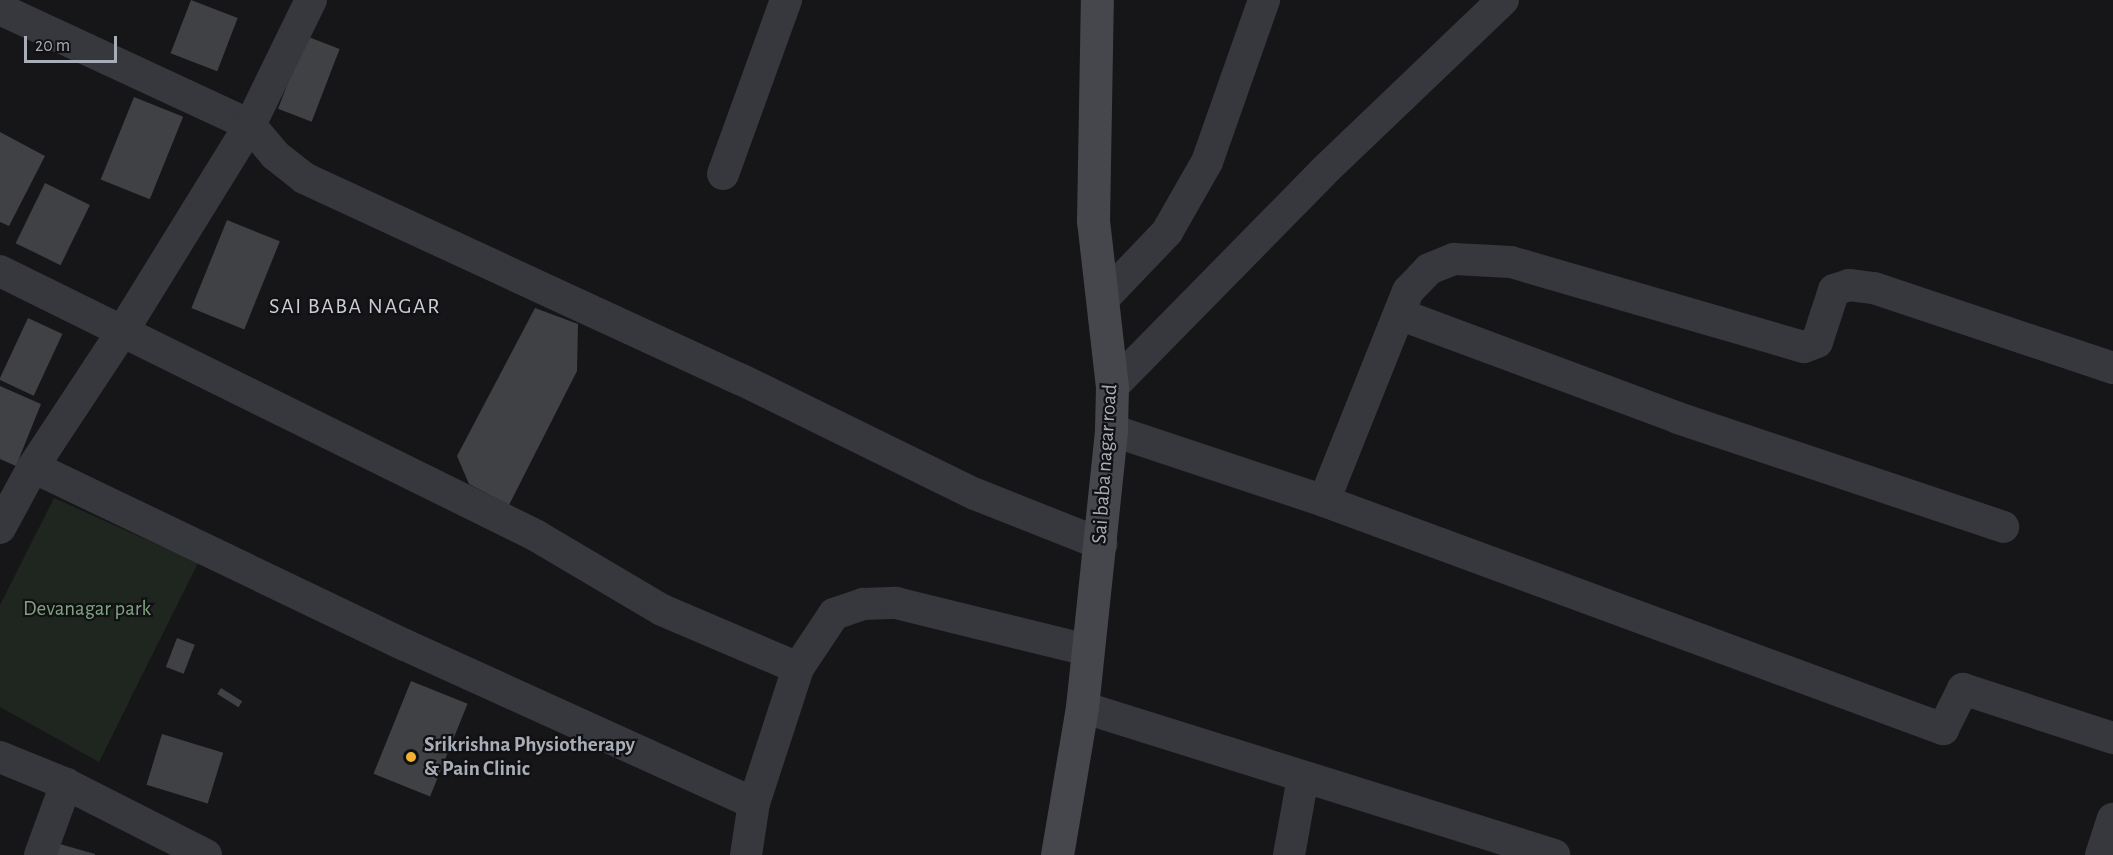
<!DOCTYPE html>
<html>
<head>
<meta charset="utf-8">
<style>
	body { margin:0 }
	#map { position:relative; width:2113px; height:855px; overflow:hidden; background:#161618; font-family:"Alegreya Sans",sans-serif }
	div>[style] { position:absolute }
	.green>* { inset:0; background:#1e261f }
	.building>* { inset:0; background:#404145; transform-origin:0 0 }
	.minor>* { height:32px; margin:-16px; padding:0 16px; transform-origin:16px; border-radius:16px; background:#37383d }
	.secondary>* { height:33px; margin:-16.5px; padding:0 16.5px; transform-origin:16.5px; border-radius:16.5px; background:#45474d }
	.dots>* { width:16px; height:16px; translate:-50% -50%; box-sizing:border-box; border:3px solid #111113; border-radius:50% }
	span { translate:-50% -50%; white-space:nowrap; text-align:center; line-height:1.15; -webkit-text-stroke:4.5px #111113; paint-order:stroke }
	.street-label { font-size:21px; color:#a8adb8 }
	.park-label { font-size:21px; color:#7fa381 }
	.poi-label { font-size:21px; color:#a8adb8; font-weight:700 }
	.left { translate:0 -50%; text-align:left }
	.neighbourhood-label { font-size:22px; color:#c9ccd4; letter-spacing:1.5px }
	.scale { position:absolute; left:24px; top:36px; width:93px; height:27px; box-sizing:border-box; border:3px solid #a8adb8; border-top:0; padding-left:8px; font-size:18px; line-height:21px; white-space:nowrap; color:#a8adb8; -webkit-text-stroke:4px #111113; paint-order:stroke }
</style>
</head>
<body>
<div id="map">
	<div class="green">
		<i style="clip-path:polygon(54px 498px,198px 563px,99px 762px,0 707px,0 605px)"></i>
	</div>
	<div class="building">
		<i style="left:191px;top:0;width:50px;height:57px;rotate:21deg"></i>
		<i style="left:306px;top:36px;width:36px;height:78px;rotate:21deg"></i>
		<i style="left:134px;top:97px;width:53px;height:89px;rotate:22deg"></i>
		<i style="clip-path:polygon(0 132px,45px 156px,9px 226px,0 222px)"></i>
		<i style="left:45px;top:183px;width:50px;height:67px;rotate:26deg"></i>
		<i style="left:227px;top:220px;width:57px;height:95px;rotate:22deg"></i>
		<i style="clip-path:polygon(535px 308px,578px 324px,577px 371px,509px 505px,469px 484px,457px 456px)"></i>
		<i style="left:28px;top:318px;width:38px;height:68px;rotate:25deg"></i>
		<i style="clip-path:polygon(0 386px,41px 404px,16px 466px,0 459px)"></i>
		<i style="left:177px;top:638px;width:19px;height:31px;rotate:21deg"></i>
		<i style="left:411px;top:681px;width:61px;height:100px;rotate:22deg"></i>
		<i style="left:221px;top:688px;width:25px;height:7px;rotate:32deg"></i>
		<i style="left:162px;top:734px;width:64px;height:53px;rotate:17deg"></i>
		<i style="clip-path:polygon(49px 841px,95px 854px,95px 855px,45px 855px)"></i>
	</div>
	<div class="minor">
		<i style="left:0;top:9px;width:276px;rotate:24.9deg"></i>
		<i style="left:250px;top:125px;width:39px;rotate:50deg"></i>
		<i style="left:275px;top:155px;width:37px;rotate:38deg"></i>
		<i style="left:304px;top:178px;width:480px;rotate:24.8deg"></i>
		<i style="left:740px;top:379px;width:262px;rotate:26.1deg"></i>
		<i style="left:975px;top:494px;width:136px;rotate:21.6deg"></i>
		<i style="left:723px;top:174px;width:185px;rotate:-70.1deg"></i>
		<i style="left:0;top:271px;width:597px;rotate:26.26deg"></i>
		<i style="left:535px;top:535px;width:147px;rotate:30.6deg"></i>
		<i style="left:662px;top:610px;width:148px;rotate:23.1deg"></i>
		<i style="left:1103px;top:299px;width:93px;rotate:-46.3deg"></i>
		<i style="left:1167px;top:232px;width:81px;rotate:-60.3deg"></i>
		<i style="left:1207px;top:162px;width:172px;rotate:-70.6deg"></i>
		<i style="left:1399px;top:314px;width:298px;rotate:20.4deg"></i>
		<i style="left:1678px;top:418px;width:343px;rotate:18.5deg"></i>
		<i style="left:1112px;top:387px;width:301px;rotate:-45.5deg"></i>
		<i style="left:1323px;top:172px;width:249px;rotate:-43.7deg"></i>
		<i style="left:1111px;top:430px;width:225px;rotate:18.4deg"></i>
		<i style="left:1324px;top:501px;width:660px;rotate:20.22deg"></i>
		<i style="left:1943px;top:729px;width:45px;rotate:-63.4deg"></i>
		<i style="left:1963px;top:689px;width:158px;rotate:18.1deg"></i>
		<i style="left:33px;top:467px;width:412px;rotate:25.6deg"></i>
		<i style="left:405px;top:645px;width:383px;rotate:24.4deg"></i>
		<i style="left:754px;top:803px;width:142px;rotate:-71.9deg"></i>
		<i style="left:798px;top:668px;width:65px;rotate:-56.3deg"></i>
		<i style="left:834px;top:614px;width:31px;rotate:-19deg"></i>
		<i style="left:863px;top:604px;width:33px;rotate:-2deg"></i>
		<i style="left:896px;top:603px;width:198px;rotate:13.8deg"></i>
		<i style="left:1324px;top:501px;width:226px;rotate:-68.2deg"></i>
		<i style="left:1408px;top:291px;width:30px;rotate:-46deg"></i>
		<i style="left:1429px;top:269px;width:27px;rotate:-22deg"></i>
		<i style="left:1454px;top:259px;width:57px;rotate:3deg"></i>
		<i style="left:1511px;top:262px;width:305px;rotate:16.2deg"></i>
		<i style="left:1804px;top:347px;width:14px;rotate:-21deg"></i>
		<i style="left:1817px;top:342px;width:55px;rotate:-71.9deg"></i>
		<i style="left:1834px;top:290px;width:16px;rotate:-18deg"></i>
		<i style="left:1849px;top:285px;width:25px;rotate:7deg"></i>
		<i style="left:1874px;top:288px;width:252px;rotate:18.5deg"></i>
		<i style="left:0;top:528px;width:69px;rotate:-61.6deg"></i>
		<i style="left:33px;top:467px;width:162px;rotate:-56.6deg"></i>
		<i style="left:122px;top:332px;width:243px;rotate:-58.3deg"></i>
		<i style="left:250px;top:125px;width:139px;rotate:-64deg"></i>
		<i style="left:1082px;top:707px;width:495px;rotate:17.4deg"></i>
		<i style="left:0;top:757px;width:71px;rotate:22.2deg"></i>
		<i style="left:66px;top:784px;width:157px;rotate:26.9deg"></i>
		<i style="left:40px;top:855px;width:76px;rotate:-69.9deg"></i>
		<i style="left:746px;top:855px;width:53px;rotate:-81.3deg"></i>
		<i style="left:1289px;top:855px;width:79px;rotate:-79.8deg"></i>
		<i style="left:2101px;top:855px;width:38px;rotate:-72deg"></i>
	</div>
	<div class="secondary">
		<i style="left:1057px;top:855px;width:150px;rotate:-80.4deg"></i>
		<i style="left:1082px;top:707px;width:279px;rotate:-84deg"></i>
		<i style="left:1111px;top:430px;width:43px;rotate:-88.7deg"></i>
		<i style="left:1112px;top:387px;width:167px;rotate:-96.5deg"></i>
		<i style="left:1093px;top:221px;width:221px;rotate:-89deg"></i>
	</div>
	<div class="dots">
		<i style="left:411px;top:757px;background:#f2b134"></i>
	</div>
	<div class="street-label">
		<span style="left:1105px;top:464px;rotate:-86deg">Sai baba nagar road</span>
	</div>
	<div class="park-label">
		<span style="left:87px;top:609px">Devanagar park</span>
	</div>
	<div class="poi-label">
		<span class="left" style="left:424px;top:757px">Srikrishna Physiotherapy<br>&amp; Pain Clinic</span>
	</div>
	<div class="neighbourhood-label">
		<span style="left:355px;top:307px">SAI BABA NAGAR</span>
	</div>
	<div class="scale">20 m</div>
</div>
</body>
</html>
